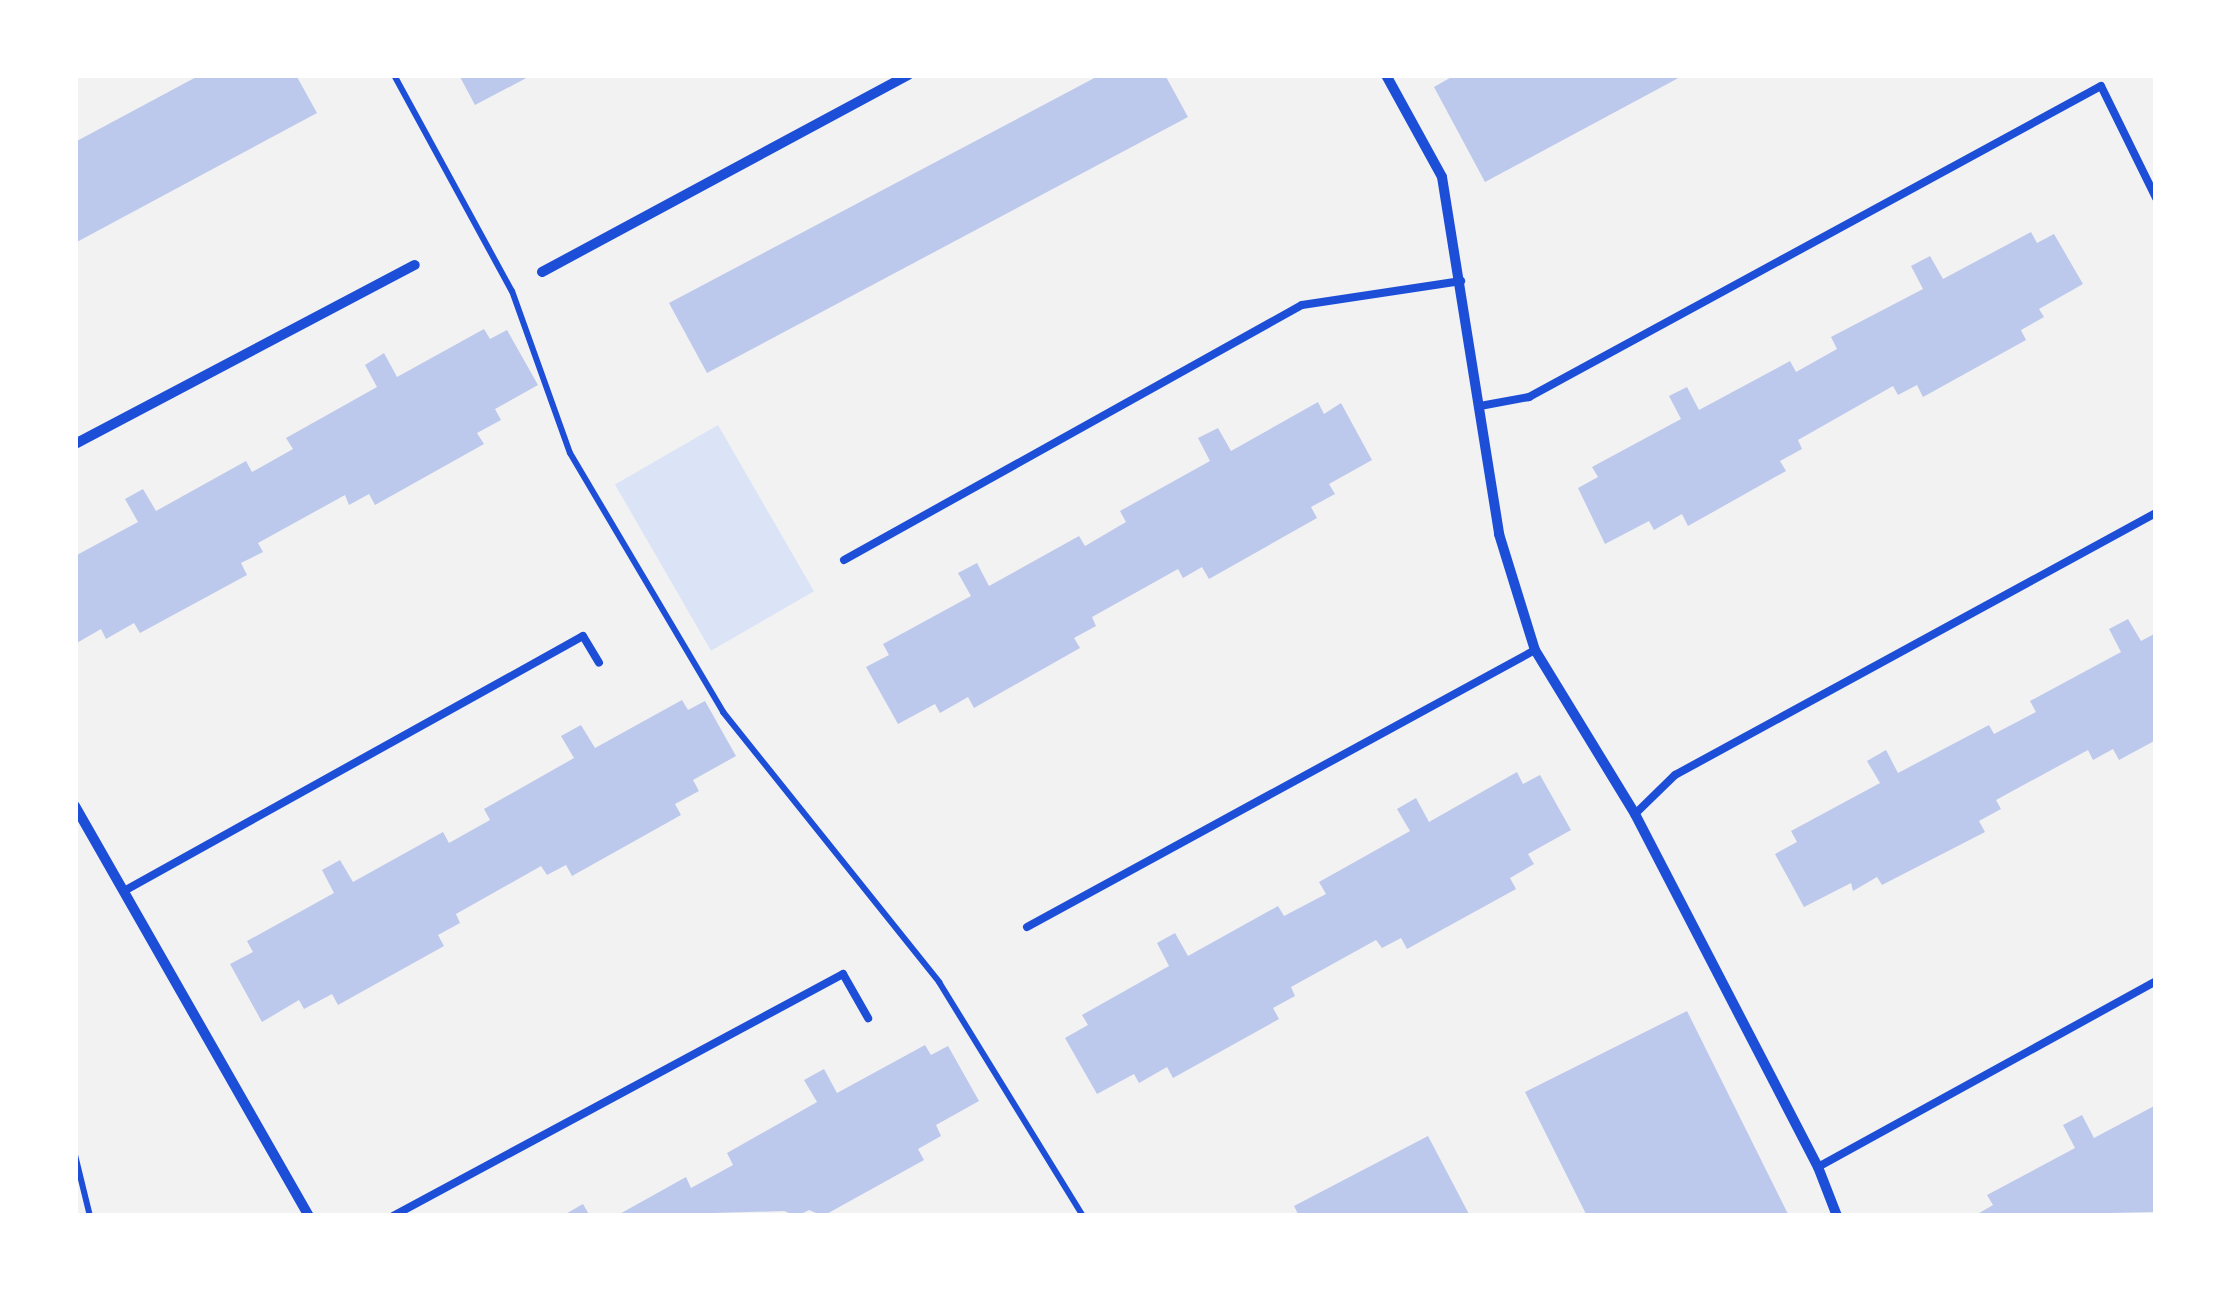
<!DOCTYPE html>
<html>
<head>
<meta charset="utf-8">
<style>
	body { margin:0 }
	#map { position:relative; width:2231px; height:1291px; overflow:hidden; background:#f2f2f2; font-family:"PT Sans",sans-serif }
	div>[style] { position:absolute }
	.green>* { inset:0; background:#dbe4f7; transform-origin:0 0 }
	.building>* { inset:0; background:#bdc9ec }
	.path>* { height:6px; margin:-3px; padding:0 3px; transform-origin:3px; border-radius:3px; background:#1d4ed8 }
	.service>* { height:8px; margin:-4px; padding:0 4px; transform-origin:4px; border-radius:4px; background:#1d4ed8 }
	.minor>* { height:10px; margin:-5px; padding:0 5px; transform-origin:5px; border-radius:5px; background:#1d4ed8 }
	span { translate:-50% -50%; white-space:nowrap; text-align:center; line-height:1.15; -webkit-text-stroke:8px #fff; paint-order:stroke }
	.frame { position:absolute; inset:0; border:78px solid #fff; pointer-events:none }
</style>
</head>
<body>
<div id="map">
	<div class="green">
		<i style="left:718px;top:425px;width:192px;height:119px;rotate:60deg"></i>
	</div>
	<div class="building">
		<i style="clip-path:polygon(200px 75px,296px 75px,317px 113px,75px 243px,75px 142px)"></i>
		<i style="clip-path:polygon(459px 75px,532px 75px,475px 105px)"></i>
		<i style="clip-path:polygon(1100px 75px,1165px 75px,1188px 117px,707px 373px,669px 303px)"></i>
		<i style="clip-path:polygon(1455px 75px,1684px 75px,1485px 182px,1434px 87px)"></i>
		<i style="clip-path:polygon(2031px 232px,2037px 243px,2054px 234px,2083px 284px,2039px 309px,2044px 317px,2021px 330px,2026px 340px,1923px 397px,1917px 385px,1898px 395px,1893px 386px,1798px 440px,1802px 449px,1780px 461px,1786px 471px,1688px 526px,1682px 514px,1654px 530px,1649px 521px,1605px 544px,1578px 488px,1598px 477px,1592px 467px,1681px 419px,1669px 396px,1687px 387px,1699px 410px,1790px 361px,1796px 372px,1837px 349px,1831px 337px,1923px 289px,1911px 266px,1930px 256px,1943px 279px)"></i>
		<i style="clip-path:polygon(484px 329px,490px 339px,507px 330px,538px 385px,495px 409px,501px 420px,477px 433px,484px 444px,375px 505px,369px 494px,349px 505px,345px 495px,258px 543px,263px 552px,241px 563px,247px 575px,140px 633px,134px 623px,106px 639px,101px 629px,75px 644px,75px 556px,138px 522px,125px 499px,143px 489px,156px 511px,246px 461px,252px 472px,293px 449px,286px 438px,377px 387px,365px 365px,384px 353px,397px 377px)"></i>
		<i style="clip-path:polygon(1318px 402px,1324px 414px,1341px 403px,1372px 460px,1329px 484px,1335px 494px,1311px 507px,1317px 518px,1209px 579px,1202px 567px,1183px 578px,1178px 569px,1092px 617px,1096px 626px,1074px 638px,1080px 648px,974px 708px,968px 697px,940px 713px,935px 704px,898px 724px,866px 667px,889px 655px,883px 644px,971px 596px,958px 573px,977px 563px,989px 586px,1079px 536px,1085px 546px,1126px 522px,1120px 511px,1210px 461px,1198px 438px,1218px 428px,1231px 451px)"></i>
		<i style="clip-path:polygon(2128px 619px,2141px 641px,2156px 633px,2156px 740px,2119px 760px,2113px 749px,2093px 760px,2088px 750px,1996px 800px,2001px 809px,1979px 821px,1985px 832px,1882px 885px,1877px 877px,1853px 891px,1851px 883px,1804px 907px,1775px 854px,1797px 842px,1791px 831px,1880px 783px,1867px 761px,1886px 750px,1898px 773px,1989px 725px,1994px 734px,2036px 712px,2030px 701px,2121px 652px,2109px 629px)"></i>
		<i style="clip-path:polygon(682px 700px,688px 710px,705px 701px,736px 756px,693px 780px,699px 791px,675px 804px,681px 815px,572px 876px,566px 865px,547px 875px,541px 866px,456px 914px,460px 923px,438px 935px,444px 946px,338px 1005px,332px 994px,304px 1009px,299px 1000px,262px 1022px,230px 964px,253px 952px,247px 941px,334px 893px,322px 870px,340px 860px,353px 882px,443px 832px,449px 843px,490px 820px,484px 809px,574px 758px,561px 736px,581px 725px,595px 748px)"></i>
		<i style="clip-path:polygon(1517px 772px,1523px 784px,1540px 775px,1571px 830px,1528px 854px,1534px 864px,1510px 878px,1516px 889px,1407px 949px,1401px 938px,1382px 948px,1376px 940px,1291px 987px,1295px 996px,1273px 1008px,1279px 1019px,1173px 1078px,1167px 1067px,1139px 1083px,1134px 1074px,1097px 1094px,1065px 1038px,1088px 1025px,1082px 1015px,1169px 966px,1157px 943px,1175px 933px,1188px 956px,1278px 906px,1284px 916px,1326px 894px,1319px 882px,1410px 831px,1397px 809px,1416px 798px,1429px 822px)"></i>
		<i style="clip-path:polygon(1687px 1011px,1789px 1216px,1587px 1216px,1525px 1092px)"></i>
		<i style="clip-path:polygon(925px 1045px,931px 1055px,948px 1046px,979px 1101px,936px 1125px,941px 1136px,918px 1149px,924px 1160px,823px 1216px,809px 1210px,797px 1216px,784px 1211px,616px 1216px,686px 1177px,691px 1188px,733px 1165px,727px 1153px,817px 1102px,804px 1080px,824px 1069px,837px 1093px)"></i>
		<i style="clip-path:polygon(2156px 1105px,2156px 1212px,1974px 1216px,1993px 1205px,1987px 1195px,2075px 1148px,2063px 1125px,2082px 1115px,2094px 1138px)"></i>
		<i style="clip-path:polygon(1428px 1136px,1470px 1216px,1299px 1216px,1294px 1206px)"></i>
		<i style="clip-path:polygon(583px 1204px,590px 1216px,562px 1216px)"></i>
	</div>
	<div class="path">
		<i style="left:394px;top:75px;width:246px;rotate:61.4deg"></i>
		<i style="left:512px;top:291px;width:172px;rotate:70.3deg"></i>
		<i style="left:570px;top:453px;width:301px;rotate:59.4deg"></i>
		<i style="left:723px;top:712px;width:346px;rotate:51.3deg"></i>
		<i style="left:939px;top:982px;width:275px;rotate:58.4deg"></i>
		<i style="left:75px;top:1155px;width:63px;rotate:76.2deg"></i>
	</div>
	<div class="service">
		<i style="left:1480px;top:406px;width:50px;rotate:-10.4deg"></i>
		<i style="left:1529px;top:397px;width:651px;rotate:-28.53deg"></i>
		<i style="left:2101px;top:86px;width:125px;rotate:63.8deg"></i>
		<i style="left:844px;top:560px;width:524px;rotate:-29.11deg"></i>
		<i style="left:1302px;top:305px;width:161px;rotate:-8.6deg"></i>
		<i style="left:1635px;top:814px;width:56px;rotate:-44.3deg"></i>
		<i style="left:1675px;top:775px;width:548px;rotate:-28.58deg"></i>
		<i style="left:124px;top:891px;width:525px;rotate:-29.05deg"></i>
		<i style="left:583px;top:636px;width:31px;rotate:59deg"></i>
		<i style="left:1027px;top:927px;width:579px;rotate:-28.6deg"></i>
		<i style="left:1818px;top:1167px;width:386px;rotate:-28.8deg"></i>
		<i style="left:393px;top:1216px;width:511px;rotate:-28.27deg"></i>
		<i style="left:843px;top:974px;width:51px;rotate:60.4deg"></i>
	</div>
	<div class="minor">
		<i style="left:1386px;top:75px;width:116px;rotate:61.2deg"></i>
		<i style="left:1442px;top:177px;width:362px;rotate:80.9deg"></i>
		<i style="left:1499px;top:534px;width:121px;rotate:72.8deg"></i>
		<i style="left:1535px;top:650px;width:192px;rotate:58.6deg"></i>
		<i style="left:1635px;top:814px;width:398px;rotate:62.6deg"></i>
		<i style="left:1818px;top:1167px;width:53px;rotate:68.8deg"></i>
		<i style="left:542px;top:272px;width:416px;rotate:-28.3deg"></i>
		<i style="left:75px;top:444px;width:384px;rotate:-27.8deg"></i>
		<i style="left:75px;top:806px;width:472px;rotate:60.3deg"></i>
	</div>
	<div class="frame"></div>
</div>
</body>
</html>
